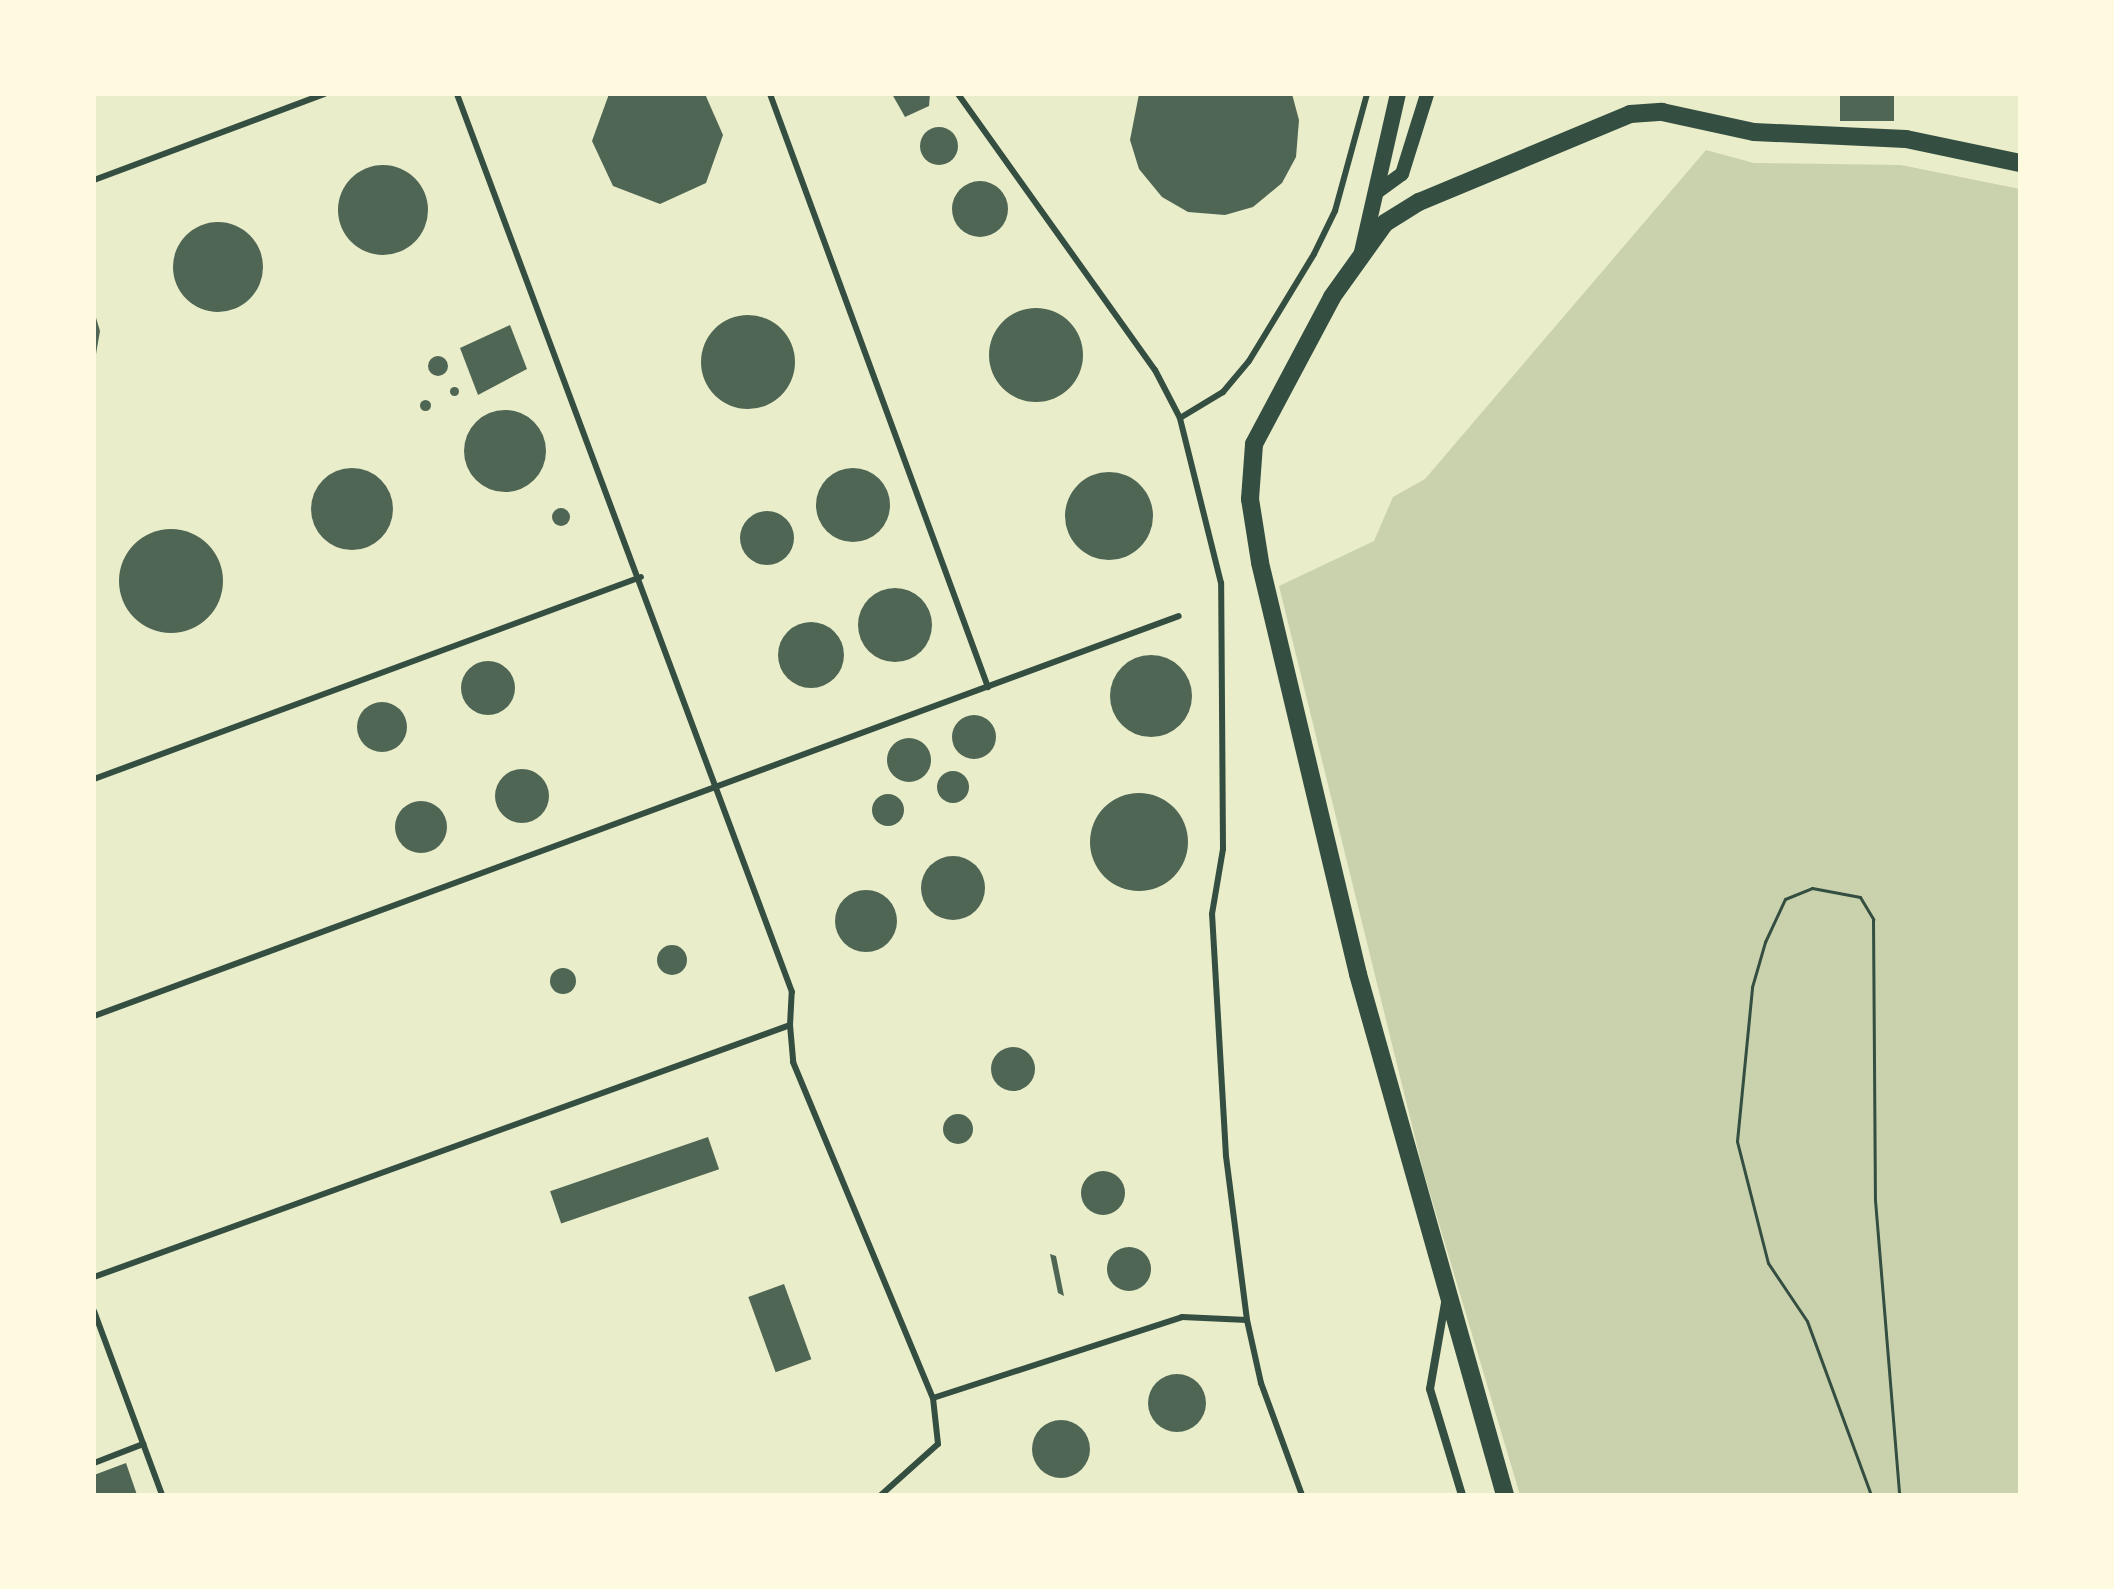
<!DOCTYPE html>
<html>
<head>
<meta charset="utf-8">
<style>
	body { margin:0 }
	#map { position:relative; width:2114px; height:1589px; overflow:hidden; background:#e9edc9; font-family:"Times New Roman",serif }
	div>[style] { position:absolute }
	.green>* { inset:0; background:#cad2ad }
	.building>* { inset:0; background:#4f6655; transform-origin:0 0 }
	.round { border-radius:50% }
	.path>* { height:3px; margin:-1.5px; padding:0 1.5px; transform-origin:1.5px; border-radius:1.5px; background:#344e41 }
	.service>* { height:6px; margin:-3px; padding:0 3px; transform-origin:3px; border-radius:3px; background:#344e41 }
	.minor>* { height:8px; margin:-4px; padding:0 4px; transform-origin:4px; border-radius:4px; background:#344e41 }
	.tertiary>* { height:14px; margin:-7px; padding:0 7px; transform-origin:7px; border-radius:7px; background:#344e41 }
	.secondary>* { height:16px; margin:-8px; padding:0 8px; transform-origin:8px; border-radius:8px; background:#344e41 }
	.trunk>* { height:18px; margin:-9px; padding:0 9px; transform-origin:9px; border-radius:9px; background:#344e41 }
	span { translate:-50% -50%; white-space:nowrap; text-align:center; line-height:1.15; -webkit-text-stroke:8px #fefae0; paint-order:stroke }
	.frame { position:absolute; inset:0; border:96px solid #fefae0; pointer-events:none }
</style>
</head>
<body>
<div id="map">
	<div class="green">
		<i style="clip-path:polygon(1706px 150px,1754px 163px,1901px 165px,2020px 189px,2020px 1495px,1520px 1495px,1423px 1170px,1279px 586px,1374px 541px,1393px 497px,1425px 479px)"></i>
	</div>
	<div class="building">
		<i style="clip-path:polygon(609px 94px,705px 94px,723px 135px,706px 183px,660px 204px,613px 186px,592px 141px)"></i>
		<i style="clip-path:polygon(892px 94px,930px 94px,929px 106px,905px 117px)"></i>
		<i style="clip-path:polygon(1139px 94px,1292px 94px,1299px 120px,1296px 157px,1282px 183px,1253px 207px,1225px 215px,1188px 212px,1162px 197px,1139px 169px,1130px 140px)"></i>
		<i style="left:1840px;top:94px;width:54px;height:27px"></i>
		<i class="round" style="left:920px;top:127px;width:38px;height:38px"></i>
		<i class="round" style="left:338px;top:165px;width:90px;height:90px"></i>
		<i class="round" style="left:952px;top:181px;width:56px;height:56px"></i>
		<i class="round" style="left:173px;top:222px;width:90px;height:90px"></i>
		<i class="round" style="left:989px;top:308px;width:94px;height:94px"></i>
		<i style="clip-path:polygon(94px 311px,100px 331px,96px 354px,94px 354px)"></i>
		<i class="round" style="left:701px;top:315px;width:94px;height:94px"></i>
		<i style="clip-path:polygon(510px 325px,527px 369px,478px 395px,460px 348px)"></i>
		<i class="round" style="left:428px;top:356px;width:20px;height:20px"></i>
		<i class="round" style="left:449.5px;top:386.5px;width:9px;height:9px"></i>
		<i class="round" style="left:419.5px;top:399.5px;width:11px;height:11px"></i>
		<i class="round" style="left:464px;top:410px;width:82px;height:82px"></i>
		<i class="round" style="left:311px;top:468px;width:82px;height:82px"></i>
		<i class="round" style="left:816px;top:468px;width:74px;height:74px"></i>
		<i class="round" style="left:1065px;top:472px;width:88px;height:88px"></i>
		<i class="round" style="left:552px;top:508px;width:18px;height:18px"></i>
		<i class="round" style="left:740px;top:511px;width:54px;height:54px"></i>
		<i class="round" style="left:119px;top:529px;width:104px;height:104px"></i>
		<i class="round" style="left:858px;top:588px;width:74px;height:74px"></i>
		<i class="round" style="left:778px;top:622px;width:66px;height:66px"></i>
		<i class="round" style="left:1110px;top:655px;width:82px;height:82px"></i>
		<i class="round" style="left:461px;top:661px;width:54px;height:54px"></i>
		<i class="round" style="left:357px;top:702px;width:50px;height:50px"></i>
		<i class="round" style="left:952px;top:715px;width:44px;height:44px"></i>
		<i class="round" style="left:887px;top:738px;width:44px;height:44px"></i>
		<i class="round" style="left:495px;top:769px;width:54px;height:54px"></i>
		<i class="round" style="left:937px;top:771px;width:32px;height:32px"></i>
		<i class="round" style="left:1090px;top:793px;width:98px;height:98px"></i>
		<i class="round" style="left:872px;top:794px;width:32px;height:32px"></i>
		<i class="round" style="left:395px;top:801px;width:52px;height:52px"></i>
		<i class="round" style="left:921px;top:856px;width:64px;height:64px"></i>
		<i class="round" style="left:835px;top:890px;width:62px;height:62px"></i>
		<i class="round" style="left:657px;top:945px;width:30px;height:30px"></i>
		<i class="round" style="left:550px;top:968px;width:26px;height:26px"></i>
		<i class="round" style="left:991px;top:1047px;width:44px;height:44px"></i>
		<i class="round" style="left:943px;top:1114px;width:30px;height:30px"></i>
		<i style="left:708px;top:1137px;width:34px;height:167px;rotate:71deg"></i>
		<i class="round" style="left:1081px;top:1171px;width:44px;height:44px"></i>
		<i class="round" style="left:1107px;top:1247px;width:44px;height:44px"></i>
		<i style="clip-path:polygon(1050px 1254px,1056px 1256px,1064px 1296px,1058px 1293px)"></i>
		<i style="left:784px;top:1284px;width:80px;height:38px;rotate:70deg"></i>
		<i class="round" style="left:1148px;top:1374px;width:58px;height:58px"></i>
		<i class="round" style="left:1032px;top:1420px;width:58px;height:58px"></i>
		<i style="clip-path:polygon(126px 1463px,137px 1495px,94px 1495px,94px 1475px)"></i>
	</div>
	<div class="path">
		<i style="left:1871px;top:1495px;width:185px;rotate:-110.2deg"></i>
		<i style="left:1807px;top:1321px;width:70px;rotate:-123.9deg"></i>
		<i style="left:1768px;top:1263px;width:126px;rotate:-104.3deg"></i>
		<i style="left:1737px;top:1141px;width:155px;rotate:-84.4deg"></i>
		<i style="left:1752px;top:987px;width:47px;rotate:-73.9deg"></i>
		<i style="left:1765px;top:942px;width:47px;rotate:-65.1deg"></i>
		<i style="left:1785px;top:899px;width:29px;rotate:-22deg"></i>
		<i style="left:1812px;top:888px;width:49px;rotate:10.6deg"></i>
		<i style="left:1860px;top:897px;width:26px;rotate:59deg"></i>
		<i style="left:1873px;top:919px;width:281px;rotate:89.6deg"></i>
		<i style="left:1875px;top:1200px;width:296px;rotate:85.3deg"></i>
	</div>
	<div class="service">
		<i style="left:770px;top:94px;width:632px;rotate:69.82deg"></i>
		<i style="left:958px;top:94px;width:339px;rotate:54.5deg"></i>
		<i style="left:1155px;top:370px;width:54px;rotate:62.5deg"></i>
		<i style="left:94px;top:180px;width:246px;rotate:-20.5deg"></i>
		<i style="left:94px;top:779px;width:583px;rotate:-20.27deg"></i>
		<i style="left:94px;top:1016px;width:1156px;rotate:-20.24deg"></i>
		<i style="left:790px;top:1025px;width:37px;rotate:85deg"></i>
		<i style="left:793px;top:1062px;width:364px;rotate:67.4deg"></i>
		<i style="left:933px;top:1398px;width:262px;rotate:-18deg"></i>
		<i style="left:1182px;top:1317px;width:65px;rotate:2.6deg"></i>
		<i style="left:1247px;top:1320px;width:65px;rotate:77.5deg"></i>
		<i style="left:1261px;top:1383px;width:119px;rotate:69.9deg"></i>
		<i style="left:94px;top:1277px;width:740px;rotate:-19.9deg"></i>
		<i style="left:790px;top:1025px;width:33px;rotate:-87deg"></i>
		<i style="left:792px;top:992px;width:958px;rotate:-110.46deg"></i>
		<i style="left:94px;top:1311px;width:196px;rotate:69.7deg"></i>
		<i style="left:1247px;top:1320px;width:165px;rotate:-97.3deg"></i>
		<i style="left:1226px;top:1156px;width:242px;rotate:-93.3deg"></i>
		<i style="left:1212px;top:914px;width:66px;rotate:-80.4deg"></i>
		<i style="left:1223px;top:849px;width:266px;rotate:-90.4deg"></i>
		<i style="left:1221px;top:583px;width:170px;rotate:-104deg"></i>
		<i style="left:1180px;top:418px;width:50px;rotate:-31.2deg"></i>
		<i style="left:1223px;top:392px;width:40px;rotate:-50deg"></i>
		<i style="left:1249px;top:361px;width:125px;rotate:-58.7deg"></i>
		<i style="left:1314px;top:254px;width:48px;rotate:-64deg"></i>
		<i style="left:1335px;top:211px;width:121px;rotate:-74.7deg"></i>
		<i style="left:94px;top:1463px;width:53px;rotate:-21.2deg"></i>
		<i style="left:881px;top:1495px;width:76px;rotate:-41.8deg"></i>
		<i style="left:938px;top:1444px;width:46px;rotate:-96.2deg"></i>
	</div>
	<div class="minor">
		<i style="left:1445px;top:1303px;width:87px;rotate:99.9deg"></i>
		<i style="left:1430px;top:1389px;width:111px;rotate:73.2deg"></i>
	</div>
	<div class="tertiary">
		<i style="left:1377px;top:192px;width:31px;rotate:-36deg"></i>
		<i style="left:1402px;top:174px;width:84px;rotate:-72.6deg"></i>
	</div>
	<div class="secondary">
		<i style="left:1362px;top:252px;width:162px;rotate:-77.2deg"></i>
	</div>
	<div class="trunk">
		<i style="left:1505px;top:1495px;width:541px;rotate:-105.76deg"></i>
		<i style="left:1358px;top:974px;width:423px;rotate:-103.4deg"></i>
		<i style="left:1260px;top:562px;width:64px;rotate:-99deg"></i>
		<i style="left:1250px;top:499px;width:55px;rotate:-85.8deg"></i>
		<i style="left:1254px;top:444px;width:166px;rotate:-62deg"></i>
		<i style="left:1332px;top:297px;width:91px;rotate:-54.4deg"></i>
		<i style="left:1385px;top:223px;width:40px;rotate:-32deg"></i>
		<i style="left:1419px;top:202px;width:229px;rotate:-22.6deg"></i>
		<i style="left:1630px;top:114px;width:32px;rotate:-4deg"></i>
		<i style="left:1662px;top:112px;width:94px;rotate:12.3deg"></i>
		<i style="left:1754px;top:132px;width:152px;rotate:2.6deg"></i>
		<i style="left:1906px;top:139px;width:116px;rotate:11.9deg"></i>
	</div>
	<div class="frame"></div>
</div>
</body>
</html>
